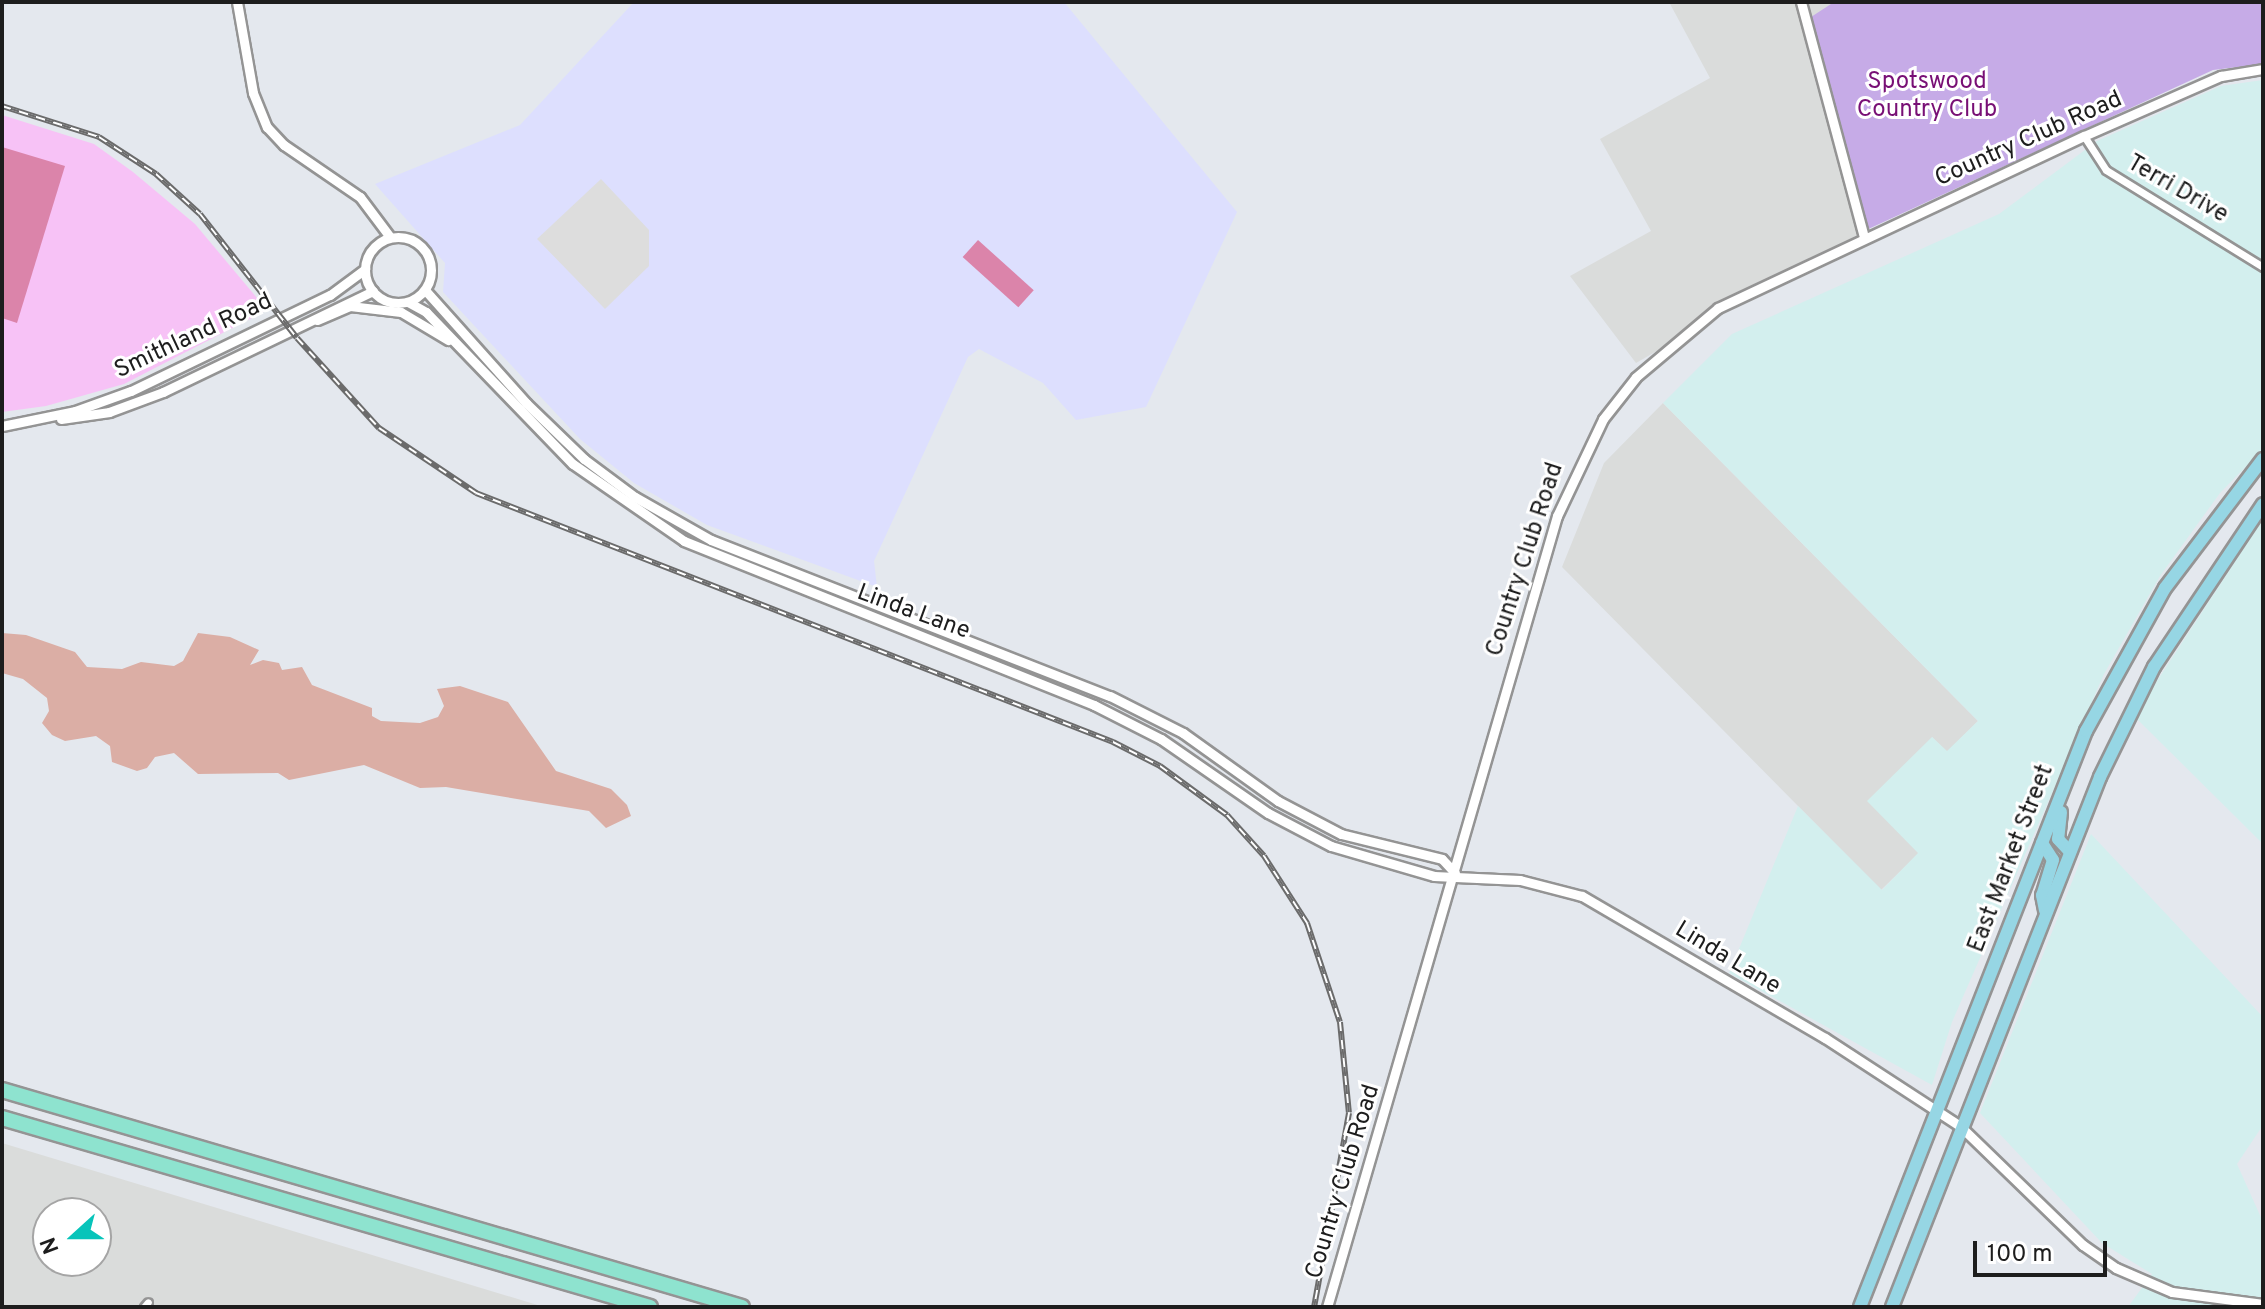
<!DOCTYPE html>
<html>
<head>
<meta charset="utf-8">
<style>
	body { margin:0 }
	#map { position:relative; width:2265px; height:1309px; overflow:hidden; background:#e4e8ee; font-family:Overpass,sans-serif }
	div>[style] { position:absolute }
	.residential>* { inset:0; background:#dadcdb }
	.commercial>* { inset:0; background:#d3efee }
	.education>* { inset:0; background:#dddffe }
	.grass>* { inset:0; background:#c6abe7 }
	.park>* { inset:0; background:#f7c2f6 }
	.pitch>* { inset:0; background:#db84aa; transform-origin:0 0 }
	.parking>* { inset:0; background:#ddd }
	.water>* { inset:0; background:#dbaea5 }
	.roads { filter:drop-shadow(2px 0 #949494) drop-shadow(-2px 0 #949494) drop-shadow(0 2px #949494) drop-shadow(0 -2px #949494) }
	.minor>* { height:7px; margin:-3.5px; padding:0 3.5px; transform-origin:3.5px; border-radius:3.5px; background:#fff }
	.tertiary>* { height:9px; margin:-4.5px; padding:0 4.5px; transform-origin:4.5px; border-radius:4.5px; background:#fff }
	.tertiary>.ring { margin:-4.5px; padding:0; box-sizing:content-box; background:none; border:9px solid #fff; border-radius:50% }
	.trunk>* { height:12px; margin:-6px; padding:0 6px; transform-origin:6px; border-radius:6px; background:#96d6e4 }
	.motorway>* { height:14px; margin:-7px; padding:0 7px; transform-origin:7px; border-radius:7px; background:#8ee3cf }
	.rail>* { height:6px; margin-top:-3px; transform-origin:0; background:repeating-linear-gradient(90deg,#fff 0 9px,#6b6b6b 0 18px); box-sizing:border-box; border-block:2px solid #6b6b6b }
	span { translate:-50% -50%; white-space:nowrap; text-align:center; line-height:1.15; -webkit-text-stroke:6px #fff; paint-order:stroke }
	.park-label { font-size:24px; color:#780f75 }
	.street-label { font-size:24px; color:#1d1d1d }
	.frame { position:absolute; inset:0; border:4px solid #1d1d1d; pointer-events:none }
	.north { position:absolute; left:32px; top:1197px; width:80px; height:80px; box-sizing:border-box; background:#fff; border:2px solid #a5a5a5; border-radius:50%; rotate:249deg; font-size:22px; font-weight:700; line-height:32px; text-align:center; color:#1d1d1d }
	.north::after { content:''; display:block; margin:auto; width:28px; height:36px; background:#07c4ba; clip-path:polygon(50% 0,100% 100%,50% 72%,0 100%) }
	.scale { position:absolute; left:1973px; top:1241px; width:134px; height:36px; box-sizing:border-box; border:4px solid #1d1d1d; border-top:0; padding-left:10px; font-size:24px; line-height:28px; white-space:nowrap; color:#1d1d1d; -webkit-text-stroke:6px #fff; paint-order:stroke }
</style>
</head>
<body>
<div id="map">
	<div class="residential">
		<i style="clip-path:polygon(1669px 2px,1834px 2px,1808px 20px,1864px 231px,1636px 363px,1570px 276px,1651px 231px,1600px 139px,1710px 78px)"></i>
		<i style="clip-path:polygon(1663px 403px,1978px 721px,1947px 752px,1932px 737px,1919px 853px,1881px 890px,1562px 567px,1604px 463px)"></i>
		<i style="clip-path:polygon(evenodd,2px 1143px,544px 1307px,2px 1307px,2px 1143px,48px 1213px,96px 1213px,96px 1261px,48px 1261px,48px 1213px)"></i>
	</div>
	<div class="commercial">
		<i style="clip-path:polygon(2263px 80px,2263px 449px,2220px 493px,2160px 576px,2104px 674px,1952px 1022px,1932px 1085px,1729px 973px,1798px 806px,1882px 890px,1918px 853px,1867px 801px,1932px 737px,1947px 751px,1978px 721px,1663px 403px,1732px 334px,1999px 214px,2097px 141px,2221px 86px)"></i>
		<i style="clip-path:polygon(2263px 519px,2263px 844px,2134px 716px)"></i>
		<i style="clip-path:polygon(2091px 834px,2263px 1017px,2263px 1125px,2237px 1164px,2263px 1222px,2263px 1307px,2128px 1307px,2152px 1274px,2102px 1243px,1980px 1113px)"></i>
	</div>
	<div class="education">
		<i style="clip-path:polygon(634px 2px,1064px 2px,1237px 212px,1146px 407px,1076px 420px,1043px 383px,979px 349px,968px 357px,874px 561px,877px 587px,707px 525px,634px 483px,580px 439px,443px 292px,445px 263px,375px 184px,520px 125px)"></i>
	</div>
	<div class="grass">
		<i style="clip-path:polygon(1834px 2px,2263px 2px,2263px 64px,2213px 70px,1864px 231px,1808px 19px)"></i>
	</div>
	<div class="park">
		<i style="clip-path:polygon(2px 115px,94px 144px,133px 172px,195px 224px,267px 310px,124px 384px,46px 406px,2px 412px)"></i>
	</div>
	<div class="pitch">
		<i style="clip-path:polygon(2px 147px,65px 166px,17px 323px,2px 318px)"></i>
		<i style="left:978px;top:240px;width:75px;height:23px;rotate:42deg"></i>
	</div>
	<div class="parking">
		<i style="clip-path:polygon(601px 179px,649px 230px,649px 266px,605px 309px,537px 239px)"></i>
	</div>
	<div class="water">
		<i style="clip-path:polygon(2px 633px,26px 635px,75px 652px,87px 667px,122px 669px,141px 662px,174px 666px,183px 661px,198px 633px,230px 637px,259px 650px,250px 665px,263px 660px,279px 663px,282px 670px,302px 667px,312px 685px,372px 708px,372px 716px,381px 721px,420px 723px,438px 717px,444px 706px,437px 689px,460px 686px,508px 702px,556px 771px,611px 789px,627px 805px,631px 816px,606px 828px,589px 811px,446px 787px,420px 788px,364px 765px,289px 780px,278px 773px,198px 774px,174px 753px,155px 757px,147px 768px,137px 771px,112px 762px,110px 746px,96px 736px,65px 741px,52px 735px,42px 723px,49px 711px,47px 698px,23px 679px,2px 673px)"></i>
	</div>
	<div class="roads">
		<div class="minor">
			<i style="left:2084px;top:136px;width:40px;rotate:57.1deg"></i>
			<i style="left:2106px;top:170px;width:185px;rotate:31.7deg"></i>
			<i style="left:144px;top:1307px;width:6px;rotate:-51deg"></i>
		</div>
		<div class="tertiary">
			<i style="left:237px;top:2px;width:92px;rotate:80deg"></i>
			<i style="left:253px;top:93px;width:37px;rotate:68deg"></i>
			<i style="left:267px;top:127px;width:25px;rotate:47deg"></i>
			<i style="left:284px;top:145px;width:92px;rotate:34.4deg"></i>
			<i style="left:360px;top:197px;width:50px;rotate:53.1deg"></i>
			<i style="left:1801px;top:2px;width:243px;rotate:75deg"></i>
			<i class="ring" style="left:365px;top:237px;width:57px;height:57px"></i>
			<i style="left:425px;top:290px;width:152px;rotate:48.2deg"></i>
			<i style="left:526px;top:403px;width:81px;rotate:44deg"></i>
			<i style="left:584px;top:459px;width:64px;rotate:36.7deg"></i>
			<i style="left:635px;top:497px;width:87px;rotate:29.5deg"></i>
			<i style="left:711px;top:540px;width:428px;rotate:21.4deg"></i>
			<i style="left:1110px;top:696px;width:82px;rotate:26.9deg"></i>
			<i style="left:1183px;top:733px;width:117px;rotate:35.6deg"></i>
			<i style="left:1278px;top:801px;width:71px;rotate:27.6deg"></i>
			<i style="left:1341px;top:834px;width:104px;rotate:13.9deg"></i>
			<i style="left:1442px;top:859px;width:19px;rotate:47deg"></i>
			<i style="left:408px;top:302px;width:21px;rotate:29deg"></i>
			<i style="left:426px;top:312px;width:211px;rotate:46deg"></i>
			<i style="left:573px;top:464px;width:135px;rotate:34.7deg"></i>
			<i style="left:684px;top:541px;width:442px;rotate:21.8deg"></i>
			<i style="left:1094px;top:705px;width:75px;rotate:26.9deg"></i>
			<i style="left:1161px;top:739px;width:130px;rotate:34.7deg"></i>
			<i style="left:1268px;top:813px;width:71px;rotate:27.6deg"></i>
			<i style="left:1331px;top:846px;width:107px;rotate:16.2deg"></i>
			<i style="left:1434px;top:876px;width:86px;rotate:2.7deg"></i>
			<i style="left:1520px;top:880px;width:64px;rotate:14.5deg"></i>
			<i style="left:1582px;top:896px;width:281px;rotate:30.3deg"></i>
			<i style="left:1825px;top:1038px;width:161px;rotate:33.1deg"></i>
			<i style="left:1960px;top:1126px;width:171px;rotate:44.1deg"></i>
			<i style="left:2083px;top:1245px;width:40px;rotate:34.9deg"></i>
			<i style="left:2116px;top:1268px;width:61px;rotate:23.2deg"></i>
			<i style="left:2172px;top:1292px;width:92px;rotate:7.5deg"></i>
			<i style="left:317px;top:320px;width:36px;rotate:-23deg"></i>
			<i style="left:350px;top:306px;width:51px;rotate:6.7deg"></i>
			<i style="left:401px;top:312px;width:55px;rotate:30.8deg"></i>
			<i style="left:61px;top:419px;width:49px;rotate:-8.3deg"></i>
			<i style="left:109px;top:412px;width:58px;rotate:-20.3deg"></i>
			<i style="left:163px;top:392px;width:233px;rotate:-25.7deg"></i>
			<i style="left:2px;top:426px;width:75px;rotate:-11.6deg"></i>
			<i style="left:75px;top:411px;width:59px;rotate:-19.7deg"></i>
			<i style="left:131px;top:391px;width:221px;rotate:-25.8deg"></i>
			<i style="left:330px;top:295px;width:44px;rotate:-36.6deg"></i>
			<i style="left:1327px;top:1307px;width:824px;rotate:-73.79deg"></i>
			<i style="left:1557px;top:516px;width:107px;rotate:-64.6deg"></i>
			<i style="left:1603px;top:419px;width:53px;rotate:-51.8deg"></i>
			<i style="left:1636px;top:377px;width:107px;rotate:-40.1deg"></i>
			<i style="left:1718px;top:308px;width:404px;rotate:-25.2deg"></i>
			<i style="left:2084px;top:136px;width:150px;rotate:-23.7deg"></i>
			<i style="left:2221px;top:76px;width:43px;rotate:-9.5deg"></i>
		</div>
		<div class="trunk">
			<i style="left:2061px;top:812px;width:27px;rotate:96deg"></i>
			<i style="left:2058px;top:839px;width:16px;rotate:47deg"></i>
			<i style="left:2042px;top:843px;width:20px;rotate:57deg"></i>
			<i style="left:2053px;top:860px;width:37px;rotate:107deg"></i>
			<i style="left:2042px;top:895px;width:16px;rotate:79deg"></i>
			<i style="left:1860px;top:1307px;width:619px;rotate:-68.58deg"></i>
			<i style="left:2086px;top:731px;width:163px;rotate:-61.1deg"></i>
			<i style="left:2165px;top:588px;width:162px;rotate:-52.8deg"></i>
			<i style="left:1892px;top:1307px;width:569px;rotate:-68.57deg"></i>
			<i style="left:2100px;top:777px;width:123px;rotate:-63.9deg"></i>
			<i style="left:2154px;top:667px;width:196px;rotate:-56.2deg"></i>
		</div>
		<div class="motorway">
			<i style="left:2px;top:1090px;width:771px;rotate:16.34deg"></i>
			<i style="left:2px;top:1118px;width:675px;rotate:16.26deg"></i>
		</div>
	</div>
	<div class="rail">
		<i style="left:2px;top:106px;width:102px;rotate:17.7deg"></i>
		<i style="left:99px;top:137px;width:68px;rotate:33deg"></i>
		<i style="left:156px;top:174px;width:59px;rotate:42.3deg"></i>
		<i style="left:200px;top:214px;width:157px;rotate:52deg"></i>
		<i style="left:297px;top:338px;width:122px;rotate:47.7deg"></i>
		<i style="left:379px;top:428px;width:117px;rotate:33.8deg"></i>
		<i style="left:476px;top:493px;width:684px;rotate:21.35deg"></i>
		<i style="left:1113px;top:742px;width:53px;rotate:27.1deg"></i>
		<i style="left:1160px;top:766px;width:83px;rotate:36.2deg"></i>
		<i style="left:1227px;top:815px;width:55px;rotate:47.9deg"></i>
		<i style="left:1264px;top:856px;width:80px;rotate:57.3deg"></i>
		<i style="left:1307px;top:923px;width:104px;rotate:71.6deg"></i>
		<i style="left:1340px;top:1022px;width:91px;rotate:84.4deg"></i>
		<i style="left:1349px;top:1113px;width:197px;rotate:100.2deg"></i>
	</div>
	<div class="park-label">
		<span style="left:1927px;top:97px">Spotswood<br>Country Club</span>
	</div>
	<div class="street-label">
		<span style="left:2029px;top:140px;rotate:-24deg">Country Club Road</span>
		<span style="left:2177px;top:190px;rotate:30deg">Terri Drive</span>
		<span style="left:194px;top:337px;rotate:-25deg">Smithland Road</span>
		<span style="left:1526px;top:560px;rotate:-72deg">Country Club Road</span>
		<span style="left:913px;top:613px;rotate:20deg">Linda Lane</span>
		<span style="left:2012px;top:859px;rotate:-69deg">East Market Street</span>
		<span style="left:1727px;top:959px;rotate:31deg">Linda Lane</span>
		<span style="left:1344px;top:1182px;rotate:-73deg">Country Club Road</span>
	</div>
	<div class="frame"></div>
	<div class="north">N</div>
	<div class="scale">100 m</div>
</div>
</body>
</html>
